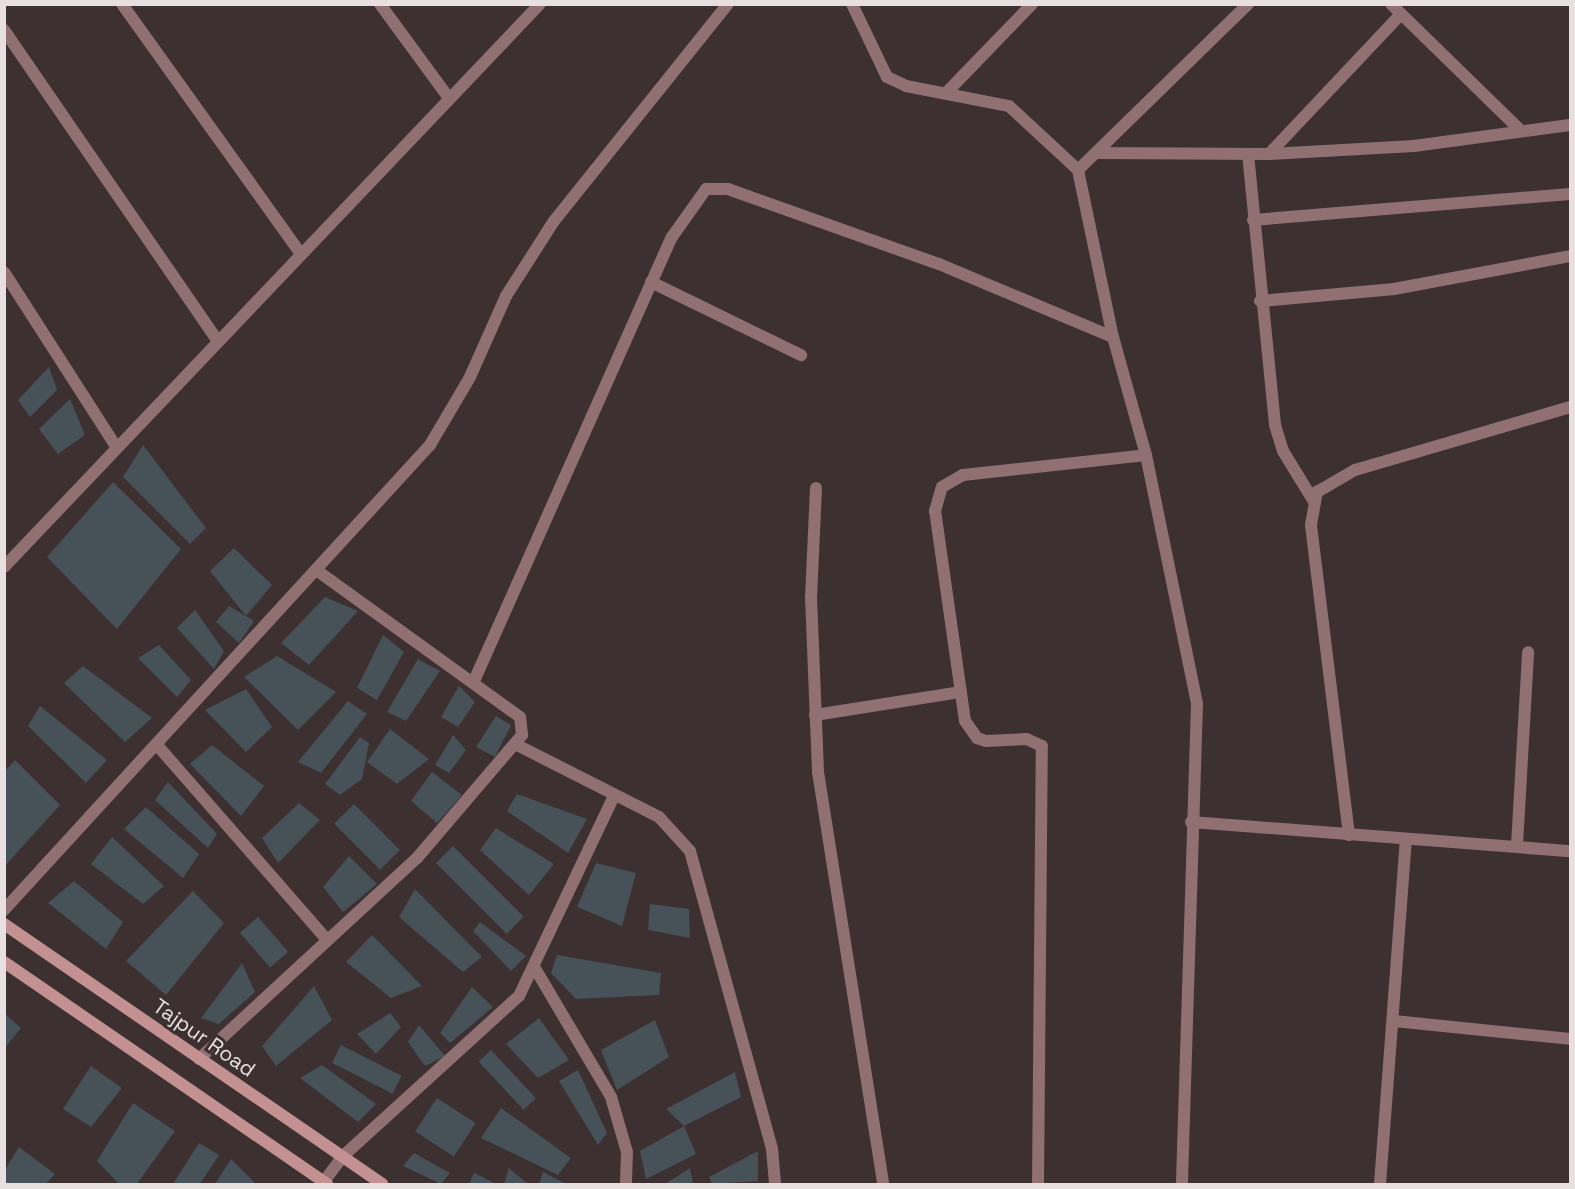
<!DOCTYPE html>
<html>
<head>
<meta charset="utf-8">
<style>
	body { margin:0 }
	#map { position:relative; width:1575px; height:1189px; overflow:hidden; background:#3c3030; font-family:"Space Grotesk",sans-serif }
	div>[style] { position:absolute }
	.building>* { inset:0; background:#465158; transform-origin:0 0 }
	.minor>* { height:12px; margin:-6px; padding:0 6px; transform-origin:6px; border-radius:6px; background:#907071 }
	.secondary>* { height:12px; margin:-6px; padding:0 6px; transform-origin:6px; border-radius:6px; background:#c49192 }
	span { translate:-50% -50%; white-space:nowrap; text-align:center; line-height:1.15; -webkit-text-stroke:6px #3c3030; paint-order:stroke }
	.street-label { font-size:21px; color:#e8e0e0 }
	.frame { position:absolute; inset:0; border:6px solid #e8e0e0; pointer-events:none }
</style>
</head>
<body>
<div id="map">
	<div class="building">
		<i style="clip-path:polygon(49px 367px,57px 390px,30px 417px,18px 400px)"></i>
		<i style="clip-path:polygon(70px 399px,85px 435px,58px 454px,39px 429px)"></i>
		<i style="clip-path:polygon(143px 445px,206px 528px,190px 544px,123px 477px)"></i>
		<i style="clip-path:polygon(113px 482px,181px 549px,117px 629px,47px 557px)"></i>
		<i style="clip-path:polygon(234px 548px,272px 585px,246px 616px,210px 571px)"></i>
		<i style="clip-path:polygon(325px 597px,358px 611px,309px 665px,281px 643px)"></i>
		<i style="clip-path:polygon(229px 606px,254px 621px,239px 643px,216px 622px)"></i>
		<i style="clip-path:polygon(195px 610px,224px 651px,214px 669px,177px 628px)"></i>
		<i style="clip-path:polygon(383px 635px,404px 652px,377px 700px,357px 688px)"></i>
		<i style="clip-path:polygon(159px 645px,191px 680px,177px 697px,138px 658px)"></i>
		<i style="clip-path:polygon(277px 656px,336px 692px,298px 730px,244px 677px)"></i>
		<i style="clip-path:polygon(418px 659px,440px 671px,406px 721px,387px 712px)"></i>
		<i style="clip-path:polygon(83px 666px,152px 718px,125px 742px,64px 683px)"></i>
		<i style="clip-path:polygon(459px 686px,475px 702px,458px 727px,441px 717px)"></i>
		<i style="clip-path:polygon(246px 689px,272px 727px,246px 752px,205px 710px)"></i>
		<i style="clip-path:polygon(348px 701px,367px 714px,321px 773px,298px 762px)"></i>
		<i style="clip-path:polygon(40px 706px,107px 760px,86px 783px,28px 726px)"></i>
		<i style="clip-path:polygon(496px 716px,511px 725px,495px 757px,476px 747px)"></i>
		<i style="clip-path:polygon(390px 729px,429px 759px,397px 784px,367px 762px)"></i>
		<i style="clip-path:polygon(453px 735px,466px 750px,449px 773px,435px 765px)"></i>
		<i style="clip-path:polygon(360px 737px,369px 743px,362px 779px,340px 795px,325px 784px)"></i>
		<i style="clip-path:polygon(212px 745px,264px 786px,241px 816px,190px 764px)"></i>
		<i style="clip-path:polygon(15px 760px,60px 805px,4px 867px,4px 772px)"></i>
		<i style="clip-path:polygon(432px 772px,462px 795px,437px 823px,411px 801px)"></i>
		<i style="clip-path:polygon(168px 782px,217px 834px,208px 848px,155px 800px)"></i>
		<i style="clip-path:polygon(517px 794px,587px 819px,568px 853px,507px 811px)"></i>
		<i style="clip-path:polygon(299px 803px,320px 820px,278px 863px,262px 838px)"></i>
		<i style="left:354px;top:804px;width:65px;height:28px;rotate:45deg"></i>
		<i style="clip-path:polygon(146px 807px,199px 854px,183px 878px,124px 829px)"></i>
		<i style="clip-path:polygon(496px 828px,554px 864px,529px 895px,480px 850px)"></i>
		<i style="clip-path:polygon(112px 837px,164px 886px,143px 904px,91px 864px)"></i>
		<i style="left:453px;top:846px;width:100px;height:24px;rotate:45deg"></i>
		<i style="clip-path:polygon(349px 856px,377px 884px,343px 912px,323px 887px)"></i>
		<i style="clip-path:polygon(596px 863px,636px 873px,622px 926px,577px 907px)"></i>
		<i style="clip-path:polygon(74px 881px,123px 922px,106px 949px,48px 903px)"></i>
		<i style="clip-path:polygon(415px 889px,482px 957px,463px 972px,399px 917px)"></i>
		<i style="clip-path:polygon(193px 891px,224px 923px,166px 995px,126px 961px)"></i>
		<i style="clip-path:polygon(650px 904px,689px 909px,690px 938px,648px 930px)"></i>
		<i style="left:258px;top:917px;width:46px;height:24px;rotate:49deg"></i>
		<i style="clip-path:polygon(480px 922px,526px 956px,511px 971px,473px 931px)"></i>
		<i style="clip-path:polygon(372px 935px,422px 986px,391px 998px,346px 962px)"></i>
		<i style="clip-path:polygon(557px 955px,661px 973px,659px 995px,576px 999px,551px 973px)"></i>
		<i style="clip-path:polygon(242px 963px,255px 992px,219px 1024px,201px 1018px)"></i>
		<i style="clip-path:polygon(314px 986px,332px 1020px,276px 1066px,262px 1046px)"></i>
		<i style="clip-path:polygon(472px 987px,493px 1007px,450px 1043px,440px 1033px)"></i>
		<i style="clip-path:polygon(4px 1013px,21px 1028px,4px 1049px)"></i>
		<i style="clip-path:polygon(390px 1013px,401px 1027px,376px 1054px,357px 1034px)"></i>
		<i style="clip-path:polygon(539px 1018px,569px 1060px,538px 1078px,506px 1044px)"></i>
		<i style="clip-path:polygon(655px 1020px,669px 1057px,617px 1090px,601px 1050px)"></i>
		<i style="clip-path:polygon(419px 1025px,445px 1056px,425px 1066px,408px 1042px)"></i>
		<i style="left:341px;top:1045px;width:68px;height:20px;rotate:27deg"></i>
		<i style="left:491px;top:1050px;width:66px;height:17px;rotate:47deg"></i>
		<i style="clip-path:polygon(322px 1065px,376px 1104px,358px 1122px,300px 1078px)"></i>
		<i style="clip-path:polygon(91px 1066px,122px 1088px,91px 1127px,63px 1109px)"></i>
		<i style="clip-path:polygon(578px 1070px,607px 1133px,598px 1145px,559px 1081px)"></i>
		<i style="clip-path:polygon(735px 1072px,741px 1097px,684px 1126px,666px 1109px)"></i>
		<i style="left:437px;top:1098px;width:46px;height:40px;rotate:33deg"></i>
		<i style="clip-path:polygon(133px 1103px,175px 1131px,137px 1184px,119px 1184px,97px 1161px)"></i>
		<i style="clip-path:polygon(501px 1108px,571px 1158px,558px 1175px,481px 1138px)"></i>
		<i style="clip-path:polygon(684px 1126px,696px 1154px,646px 1179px,640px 1151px)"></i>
		<i style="clip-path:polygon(199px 1143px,219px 1155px,200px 1184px,173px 1184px)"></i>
		<i style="clip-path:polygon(19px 1147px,55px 1174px,46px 1184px,4px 1184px,4px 1171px)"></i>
		<i style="clip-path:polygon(758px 1151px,758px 1181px,712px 1184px,709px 1177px)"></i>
		<i style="clip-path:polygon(414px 1153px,450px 1173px,441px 1184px,403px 1166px)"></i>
		<i style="clip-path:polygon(231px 1159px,254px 1182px,252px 1184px,215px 1184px)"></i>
		<i style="clip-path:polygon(509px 1168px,528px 1184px,504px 1184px)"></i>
		<i style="clip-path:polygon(690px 1168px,693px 1184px,665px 1184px)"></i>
		<i style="clip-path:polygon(543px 1172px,566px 1184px,539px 1184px)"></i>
		<i style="clip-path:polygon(474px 1173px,496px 1184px,469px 1184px)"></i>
	</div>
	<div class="minor">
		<i style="left:122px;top:4px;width:307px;rotate:54.4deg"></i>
		<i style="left:380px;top:4px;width:115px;rotate:53.8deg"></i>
		<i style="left:852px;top:4px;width:81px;rotate:64.4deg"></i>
		<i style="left:887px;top:77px;width:21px;rotate:25deg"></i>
		<i style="left:906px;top:86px;width:105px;rotate:11deg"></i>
		<i style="left:1009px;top:106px;width:94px;rotate:42.8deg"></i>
		<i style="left:1078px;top:170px;width:171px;rotate:78.2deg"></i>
		<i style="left:1113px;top:337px;width:123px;rotate:74.4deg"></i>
		<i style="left:1146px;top:455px;width:254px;rotate:78.4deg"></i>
		<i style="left:1197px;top:704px;width:480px;rotate:91.8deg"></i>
		<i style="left:1391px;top:4px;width:182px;rotate:44.3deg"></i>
		<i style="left:4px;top:30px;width:378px;rotate:55.5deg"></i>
		<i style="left:948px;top:91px;width:121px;rotate:-46deg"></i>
		<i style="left:1096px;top:153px;width:173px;rotate:0.3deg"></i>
		<i style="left:1269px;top:154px;width:145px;rotate:-3.2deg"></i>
		<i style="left:1414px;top:146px;width:157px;rotate:-7.7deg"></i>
		<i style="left:1248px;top:154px;width:272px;rotate:84.3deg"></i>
		<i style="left:1275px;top:425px;width:27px;rotate:73deg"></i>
		<i style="left:1283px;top:451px;width:57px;rotate:58.5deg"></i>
		<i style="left:1269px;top:154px;width:192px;rotate:-46.7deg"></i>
		<i style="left:1078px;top:170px;width:238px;rotate:-44.3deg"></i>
		<i style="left:1253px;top:220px;width:318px;rotate:-4.7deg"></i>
		<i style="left:4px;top:272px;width:209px;rotate:57.3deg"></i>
		<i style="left:651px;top:282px;width:167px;rotate:26deg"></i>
		<i style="left:1260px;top:301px;width:135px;rotate:-5.1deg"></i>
		<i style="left:1394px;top:289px;width:179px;rotate:-10.6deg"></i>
		<i style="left:816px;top:488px;width:109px;rotate:92.6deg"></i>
		<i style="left:811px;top:597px;width:175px;rotate:87.7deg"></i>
		<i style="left:818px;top:772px;width:417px;rotate:81deg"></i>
		<i style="left:4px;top:567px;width:777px;rotate:-46.41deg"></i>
		<i style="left:474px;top:681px;width:486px;rotate:-66deg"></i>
		<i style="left:672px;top:237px;width:59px;rotate:-54.7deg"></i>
		<i style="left:706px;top:189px;width:22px"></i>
		<i style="left:728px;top:189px;width:224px;rotate:19.6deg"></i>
		<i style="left:939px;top:264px;width:189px;rotate:22.8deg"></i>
		<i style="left:815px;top:715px;width:148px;rotate:-9deg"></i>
		<i style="left:157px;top:745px;width:259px;rotate:48.9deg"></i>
		<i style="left:517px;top:745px;width:159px;rotate:26.9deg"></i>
		<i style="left:659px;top:817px;width:46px;rotate:47.6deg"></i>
		<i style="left:690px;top:851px;width:309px;rotate:74.6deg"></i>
		<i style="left:772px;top:1149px;width:35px;rotate:85deg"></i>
		<i style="left:1191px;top:822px;width:380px;rotate:4.4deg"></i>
		<i style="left:1349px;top:835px;width:312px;rotate:-97deg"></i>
		<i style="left:1311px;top:525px;width:34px;rotate:-80deg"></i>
		<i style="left:1317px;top:492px;width:44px;rotate:-30.1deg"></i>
		<i style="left:1355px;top:470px;width:224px;rotate:-16.3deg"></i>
		<i style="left:1517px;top:845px;width:193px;rotate:-86.7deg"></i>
		<i style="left:4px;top:910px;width:631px;rotate:-47.51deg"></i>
		<i style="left:430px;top:445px;width:79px;rotate:-59.5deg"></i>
		<i style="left:470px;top:377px;width:89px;rotate:-66deg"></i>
		<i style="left:506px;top:296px;width:89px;rotate:-57.4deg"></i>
		<i style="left:554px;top:221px;width:278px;rotate:-51.3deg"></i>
		<i style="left:536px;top:970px;width:147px;rotate:59.4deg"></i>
		<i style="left:611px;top:1097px;width:57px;rotate:73.8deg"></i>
		<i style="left:627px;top:1152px;width:32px;rotate:92deg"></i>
		<i style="left:1394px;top:1021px;width:177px;rotate:5.8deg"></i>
		<i style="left:199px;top:1059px;width:297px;rotate:-42.7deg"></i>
		<i style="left:417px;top:858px;width:162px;rotate:-49.5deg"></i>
		<i style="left:522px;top:735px;width:18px;rotate:-96deg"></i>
		<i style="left:520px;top:717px;width:248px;rotate:-144.2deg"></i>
		<i style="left:322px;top:1184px;width:34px;rotate:-53deg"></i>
		<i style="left:342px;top:1157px;width:239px;rotate:-42.3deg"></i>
		<i style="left:519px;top:996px;width:221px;rotate:-64.6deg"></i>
		<i style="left:1038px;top:1184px;width:438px;rotate:-89.5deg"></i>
		<i style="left:1042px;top:746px;width:17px;rotate:-156deg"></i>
		<i style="left:1026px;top:739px;width:40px;rotate:177.1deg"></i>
		<i style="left:986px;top:741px;width:9px;rotate:-162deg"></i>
		<i style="left:977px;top:738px;width:21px;rotate:-125deg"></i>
		<i style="left:965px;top:721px;width:212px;rotate:-98.1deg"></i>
		<i style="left:935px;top:511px;width:25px;rotate:-74deg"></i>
		<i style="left:942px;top:487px;width:24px;rotate:-30deg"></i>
		<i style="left:963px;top:475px;width:184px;rotate:-6.2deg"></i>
		<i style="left:1380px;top:1184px;width:345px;rotate:-85.7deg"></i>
	</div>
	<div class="secondary">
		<i style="left:4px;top:924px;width:459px;rotate:34.5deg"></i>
		<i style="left:4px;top:962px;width:392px;rotate:34.5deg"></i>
	</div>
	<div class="street-label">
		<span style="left:204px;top:1038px;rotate:35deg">Tajpur Road</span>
	</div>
	<div class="frame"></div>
</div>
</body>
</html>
